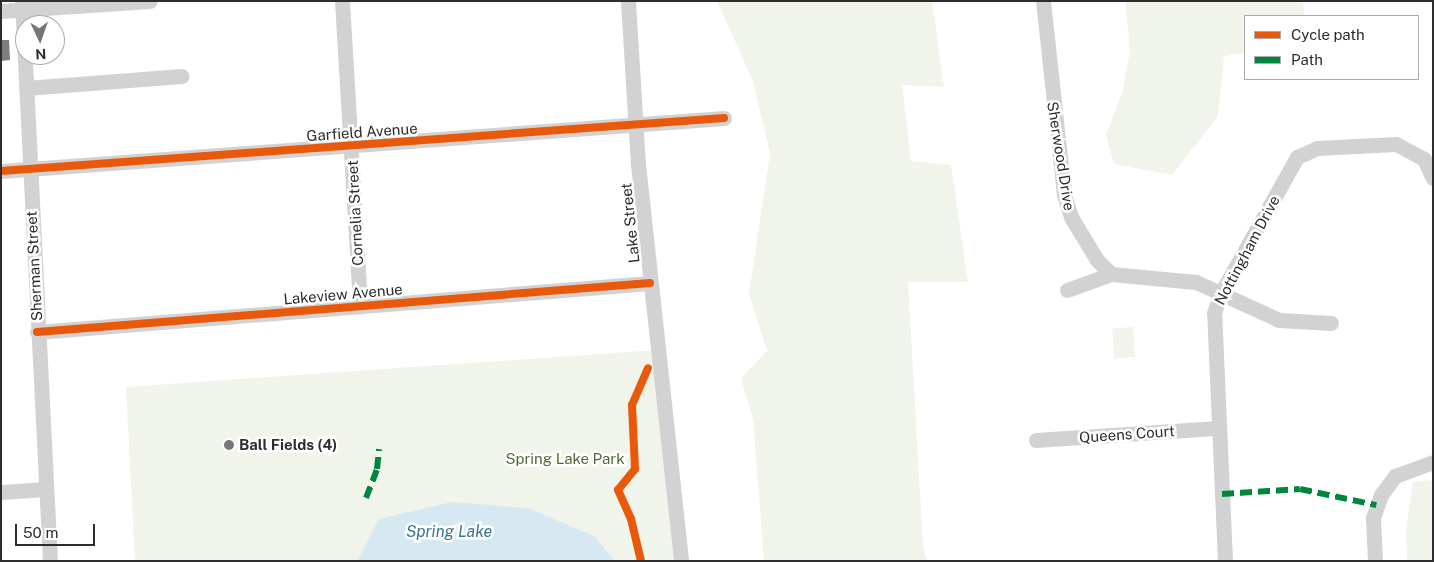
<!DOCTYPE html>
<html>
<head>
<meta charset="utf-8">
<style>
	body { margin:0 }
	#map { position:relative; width:1434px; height:562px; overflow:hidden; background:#fff; font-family:"Public Sans",sans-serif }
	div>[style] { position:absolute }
	.green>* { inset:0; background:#f0f4ea; transform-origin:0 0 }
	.water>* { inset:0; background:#d6e9f2 }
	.building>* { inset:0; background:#7e7e7e }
	.minor>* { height:15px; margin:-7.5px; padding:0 7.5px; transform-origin:7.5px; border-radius:7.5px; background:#d2d2d2 }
	.quiet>* { height:6px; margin-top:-3px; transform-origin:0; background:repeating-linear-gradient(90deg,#00873e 0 12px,transparent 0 18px) }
	.cycleway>* { height:8px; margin:-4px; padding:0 4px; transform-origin:4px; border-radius:4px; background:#e8590c }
	.dots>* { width:14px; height:14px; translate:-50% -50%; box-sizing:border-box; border:2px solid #fff; border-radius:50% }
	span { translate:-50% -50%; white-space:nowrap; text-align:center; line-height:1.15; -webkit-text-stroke:5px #fff; paint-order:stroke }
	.street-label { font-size:15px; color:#2d2d2d }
	.poi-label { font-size:15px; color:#2d2d2d; font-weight:700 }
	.left { translate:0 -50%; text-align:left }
	.park-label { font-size:15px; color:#526a39 }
	.water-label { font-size:16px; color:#387392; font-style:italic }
	.frame { position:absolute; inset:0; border:2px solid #2d2d2d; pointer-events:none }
	.legend { position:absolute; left:1244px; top:15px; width:175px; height:65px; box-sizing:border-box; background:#fff; border:1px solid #ababab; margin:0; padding:6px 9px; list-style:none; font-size:15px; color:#2d2d2d }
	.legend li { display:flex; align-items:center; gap:10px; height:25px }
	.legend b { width:25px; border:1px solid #ababab }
	.north { position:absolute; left:15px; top:15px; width:50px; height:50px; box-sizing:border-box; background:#fff; border:1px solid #ababab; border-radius:50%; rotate:177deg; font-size:14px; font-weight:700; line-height:20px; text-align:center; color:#2d2d2d }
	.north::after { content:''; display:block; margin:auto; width:18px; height:22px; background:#767676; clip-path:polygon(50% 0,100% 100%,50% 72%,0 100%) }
	.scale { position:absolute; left:15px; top:524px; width:80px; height:22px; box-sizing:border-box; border:2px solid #2d2d2d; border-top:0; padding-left:6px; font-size:15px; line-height:18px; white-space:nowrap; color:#2d2d2d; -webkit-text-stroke:4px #fff; paint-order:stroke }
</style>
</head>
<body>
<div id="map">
	<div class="green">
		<i style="clip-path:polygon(717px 1px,932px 1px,944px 87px,902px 85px,911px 161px,951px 165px,968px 282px,908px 282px,923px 547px,927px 561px,764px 561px,753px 419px,741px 378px,767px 351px,749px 294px,770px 153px,753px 81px)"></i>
		<i style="clip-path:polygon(1125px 1px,1303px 1px,1304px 16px,1245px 16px,1245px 53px,1224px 56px,1218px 116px,1172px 175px,1114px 164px,1106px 135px,1123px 91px,1130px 50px)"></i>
		<i style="left:1133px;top:327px;width:30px;height:21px;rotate:86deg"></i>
		<i style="clip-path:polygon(657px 350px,681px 561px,135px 561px,126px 387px)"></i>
		<i style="clip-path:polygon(1433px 480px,1433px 561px,1407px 561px,1406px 530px,1413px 482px)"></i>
	</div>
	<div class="water">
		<i style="clip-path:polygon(452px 502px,528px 508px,594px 536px,615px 561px,357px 561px,379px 519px)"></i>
	</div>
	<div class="building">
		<i style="clip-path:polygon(1px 40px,9px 40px,10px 60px,1px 61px)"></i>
	</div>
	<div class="minor">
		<i style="left:22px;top:1px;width:561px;rotate:87.14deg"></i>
		<i style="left:342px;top:1px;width:306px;rotate:86.6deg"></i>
		<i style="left:628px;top:1px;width:163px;rotate:86.5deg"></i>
		<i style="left:638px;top:164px;width:399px;rotate:83.8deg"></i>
		<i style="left:1043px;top:1px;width:195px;rotate:83.8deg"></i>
		<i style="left:1064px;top:195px;width:23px;rotate:72deg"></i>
		<i style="left:1071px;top:217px;width:50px;rotate:58.8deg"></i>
		<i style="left:1097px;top:260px;width:20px;rotate:45deg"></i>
		<i style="left:1111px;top:274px;width:85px;rotate:5.4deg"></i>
		<i style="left:1196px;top:282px;width:91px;rotate:24.6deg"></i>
		<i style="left:1279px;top:320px;width:52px;rotate:3.3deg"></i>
		<i style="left:1px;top:11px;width:149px;rotate:-3.8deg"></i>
		<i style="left:26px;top:88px;width:156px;rotate:-4.4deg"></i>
		<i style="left:1px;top:171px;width:725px;rotate:-4.19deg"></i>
		<i style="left:1067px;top:290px;width:47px;rotate:-20deg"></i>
		<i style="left:37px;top:332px;width:615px;rotate:-4.57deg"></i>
		<i style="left:1036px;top:440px;width:183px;rotate:-3.8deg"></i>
		<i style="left:1px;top:492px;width:45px;rotate:-3.8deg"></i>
		<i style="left:1225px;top:561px;width:248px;rotate:-92.5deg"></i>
		<i style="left:1214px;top:313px;width:21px;rotate:-71deg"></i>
		<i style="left:1221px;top:293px;width:156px;rotate:-60.8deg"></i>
		<i style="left:1297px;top:157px;width:22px;rotate:-24deg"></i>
		<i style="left:1317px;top:148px;width:79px;rotate:-2.9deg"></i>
		<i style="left:1396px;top:144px;width:32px;rotate:28deg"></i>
		<i style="left:1424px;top:159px;width:21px;rotate:65deg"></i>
		<i style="left:1375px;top:561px;width:43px;rotate:-92.7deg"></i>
		<i style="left:1373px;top:518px;width:24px;rotate:-71deg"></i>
		<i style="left:1381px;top:495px;width:24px;rotate:-54deg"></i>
		<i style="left:1395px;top:476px;width:40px;rotate:-20.2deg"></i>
	</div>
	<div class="quiet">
		<i style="left:1222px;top:494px;width:78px;rotate:-3.7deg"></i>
		<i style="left:1300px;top:489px;width:78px;rotate:11.9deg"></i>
		<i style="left:366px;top:498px;width:31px;rotate:-69deg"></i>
		<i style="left:377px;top:469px;width:20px;rotate:-84deg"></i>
	</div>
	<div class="cycleway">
		<i style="left:1px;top:171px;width:725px;rotate:-4.19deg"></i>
		<i style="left:37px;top:332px;width:615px;rotate:-4.57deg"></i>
		<i style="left:641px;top:561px;width:43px;rotate:-103.4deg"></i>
		<i style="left:631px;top:519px;width:32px;rotate:-114deg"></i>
		<i style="left:618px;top:490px;width:27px;rotate:-51deg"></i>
		<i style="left:635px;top:469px;width:64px;rotate:-92.7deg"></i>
		<i style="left:632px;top:405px;width:40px;rotate:-66.6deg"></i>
	</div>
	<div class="dots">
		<i style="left:229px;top:445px;background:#767676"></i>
	</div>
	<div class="street-label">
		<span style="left:362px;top:132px;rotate:-4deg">Garfield Avenue</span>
		<span style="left:1061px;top:156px;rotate:81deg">Sherwood Drive</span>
		<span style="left:355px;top:213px;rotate:-93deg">Cornelia Street</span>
		<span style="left:630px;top:223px;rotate:-96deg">Lake Street</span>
		<span style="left:1247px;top:250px;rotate:-62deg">Nottingham Drive</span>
		<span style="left:34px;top:266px;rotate:-93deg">Sherman Street</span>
		<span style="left:343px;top:294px;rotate:-5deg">Lakeview Avenue</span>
		<span style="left:1127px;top:434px;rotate:-4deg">Queens Court</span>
	</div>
	<div class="poi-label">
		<span class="left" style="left:239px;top:445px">Ball Fields (4)</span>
	</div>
	<div class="park-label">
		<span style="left:565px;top:459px">Spring Lake Park</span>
	</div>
	<div class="water-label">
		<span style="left:449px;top:532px">Spring Lake</span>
	</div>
	<div class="frame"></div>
	<ul class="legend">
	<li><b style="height:6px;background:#e8590c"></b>Cycle path</li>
	<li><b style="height:6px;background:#00873e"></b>Path</li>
	</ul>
	<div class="north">N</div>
	<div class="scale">50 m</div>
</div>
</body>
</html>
